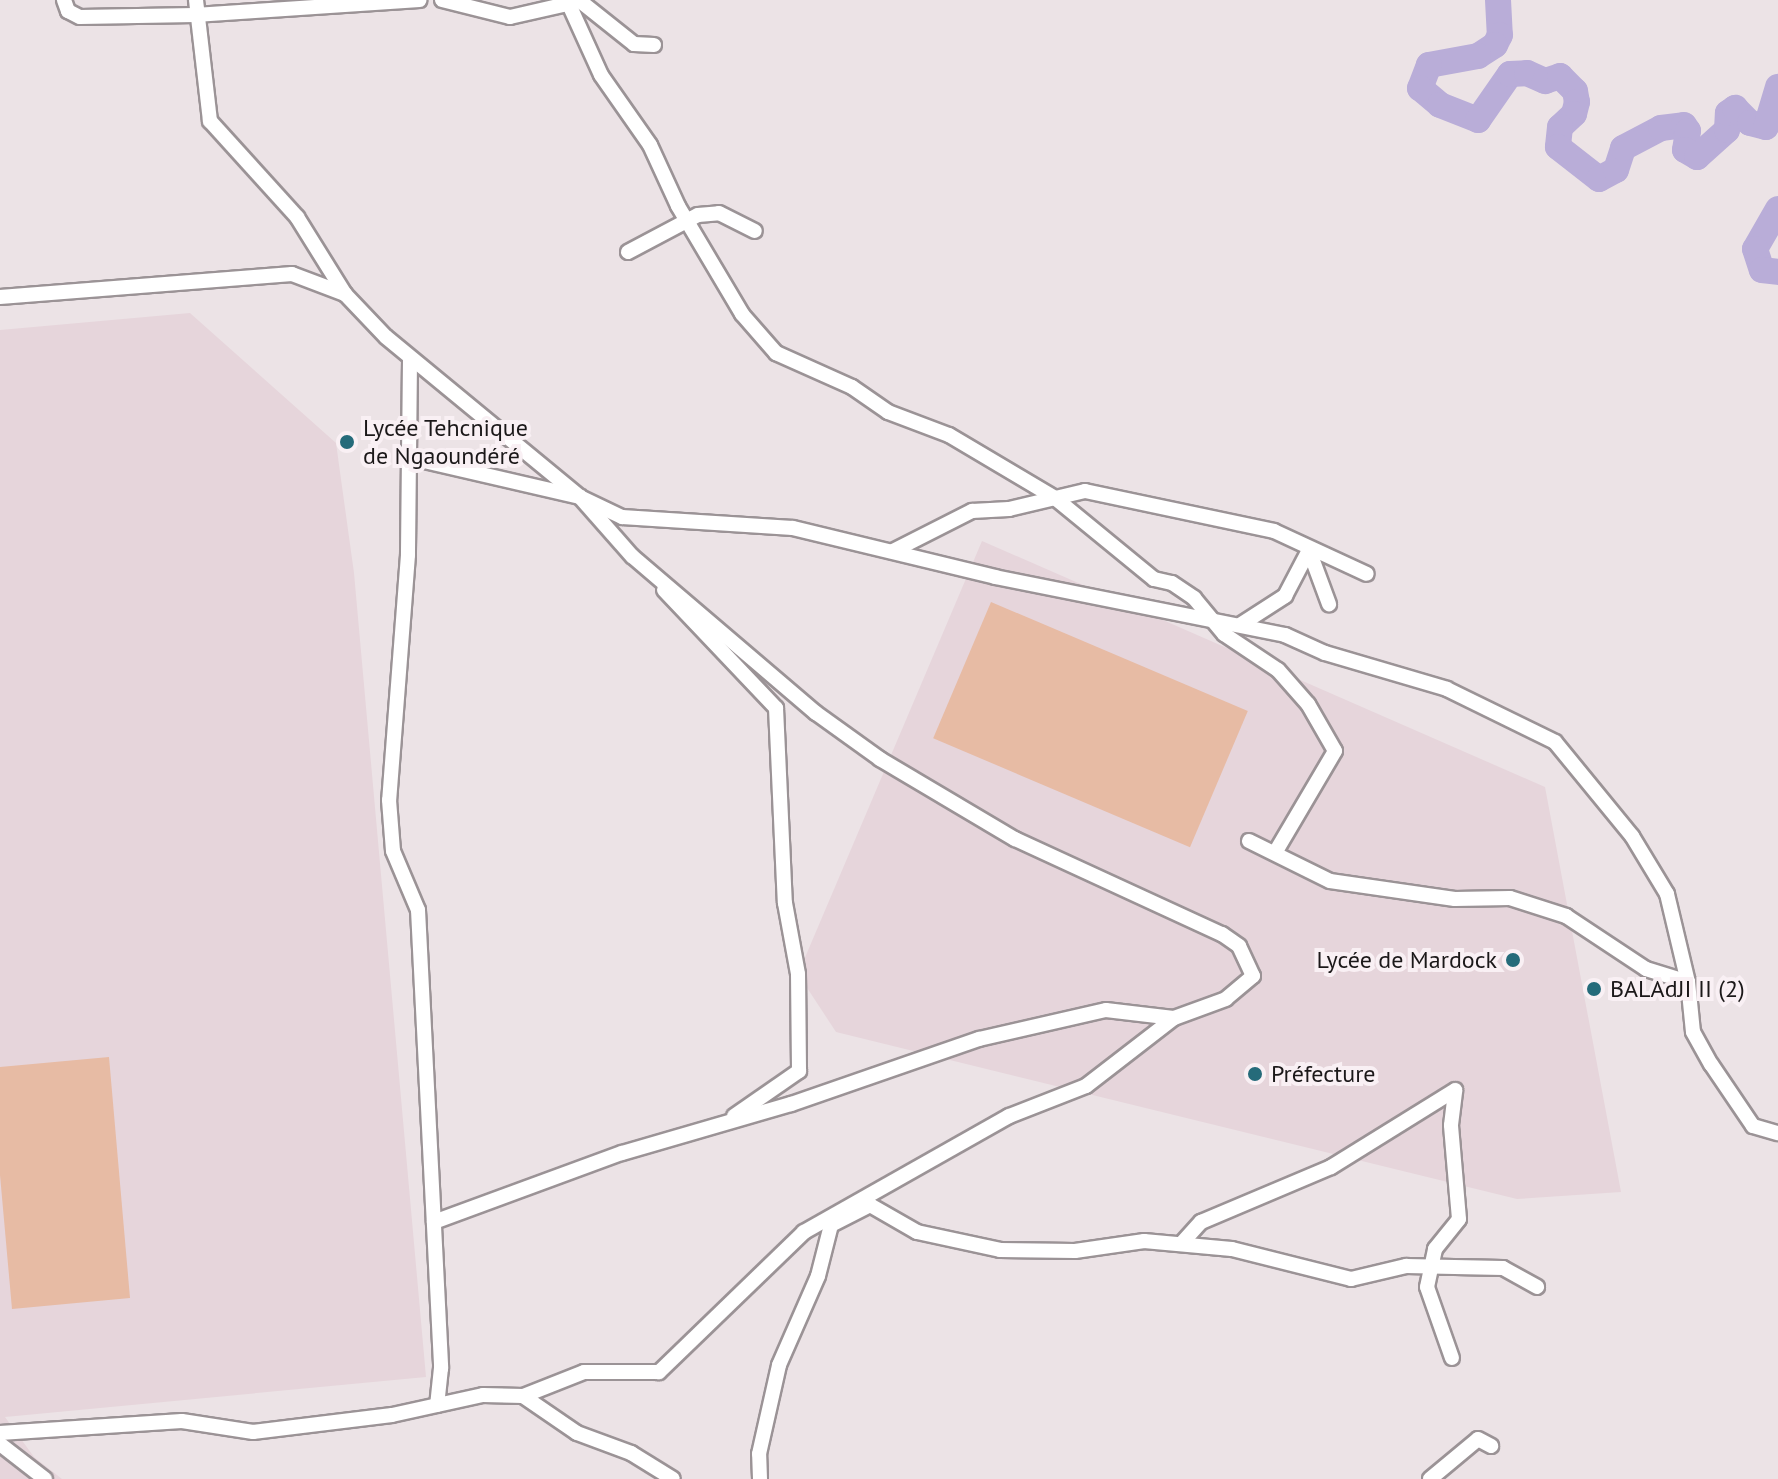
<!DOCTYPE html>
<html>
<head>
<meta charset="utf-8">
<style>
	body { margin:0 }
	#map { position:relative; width:1778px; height:1479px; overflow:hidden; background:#ece3e6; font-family:"PT Sans",sans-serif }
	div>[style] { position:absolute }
	.built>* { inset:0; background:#e6d5db }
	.green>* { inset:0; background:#e7bba4; transform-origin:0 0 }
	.river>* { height:26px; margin:-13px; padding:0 13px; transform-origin:13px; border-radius:13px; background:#b9add8 }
	.roads { filter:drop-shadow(2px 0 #9b9396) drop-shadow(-2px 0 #9b9396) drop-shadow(0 2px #9b9396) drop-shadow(0 -2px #9b9396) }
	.street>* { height:14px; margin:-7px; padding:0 7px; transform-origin:7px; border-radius:7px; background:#fff }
	.dots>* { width:22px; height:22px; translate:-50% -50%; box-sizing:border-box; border:4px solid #f9f0f4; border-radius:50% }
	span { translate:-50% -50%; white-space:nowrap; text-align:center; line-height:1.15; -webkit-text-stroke:8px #f9f0f4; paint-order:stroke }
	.poi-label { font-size:24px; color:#1b1819 }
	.left { translate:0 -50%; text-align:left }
	.right { translate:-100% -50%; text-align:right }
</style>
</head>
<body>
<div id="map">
	<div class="built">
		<i style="clip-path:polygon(190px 313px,336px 443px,354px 573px,426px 1377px,5px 1417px,34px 1457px,62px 1479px,0 1479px,0 330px)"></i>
		<i style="clip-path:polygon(982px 541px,1545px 787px,1621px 1192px,1517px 1199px,836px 1032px,798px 974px)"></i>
	</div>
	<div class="green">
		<i style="left:991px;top:602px;width:279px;height:148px;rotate:23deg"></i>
		<i style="clip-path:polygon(109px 1057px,130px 1298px,12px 1309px,0 1175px,0 1067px)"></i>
	</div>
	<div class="river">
		<i style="left:1498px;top:0;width:35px;rotate:87deg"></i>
		<i style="left:1500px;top:35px;width:11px;rotate:117deg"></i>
		<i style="left:1495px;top:45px;width:20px;rotate:147deg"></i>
		<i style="left:1478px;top:56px;width:50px;rotate:169.6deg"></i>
		<i style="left:1429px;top:65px;width:25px;rotate:111deg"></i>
		<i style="left:1420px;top:88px;width:26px;rotate:40deg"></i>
		<i style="left:1440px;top:105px;width:41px;rotate:21.5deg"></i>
		<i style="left:1478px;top:120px;width:56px;rotate:-55.2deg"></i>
		<i style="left:1510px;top:74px;width:17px;rotate:-3deg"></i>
		<i style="left:1527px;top:73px;width:20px;rotate:24deg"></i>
		<i style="left:1545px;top:81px;width:16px;rotate:-18deg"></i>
		<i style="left:1560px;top:76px;width:21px;rotate:45deg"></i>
		<i style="left:1575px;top:91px;width:11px;rotate:80deg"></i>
		<i style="left:1577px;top:102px;width:12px;rotate:104deg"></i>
		<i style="left:1574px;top:114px;width:19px;rotate:137deg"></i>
		<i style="left:1560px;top:127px;width:20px;rotate:96deg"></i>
		<i style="left:1558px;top:147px;width:52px;rotate:38deg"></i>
		<i style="left:1599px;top:179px;width:19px;rotate:-28deg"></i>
		<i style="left:1616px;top:170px;width:23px;rotate:-72deg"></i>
		<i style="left:1623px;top:148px;width:43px;rotate:-27.8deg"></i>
		<i style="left:1661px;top:128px;width:23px;rotate:-7deg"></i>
		<i style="left:1684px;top:125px;width:7px;rotate:56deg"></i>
		<i style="left:1688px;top:131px;width:19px;rotate:99deg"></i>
		<i style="left:1685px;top:150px;width:14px;rotate:30deg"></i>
		<i style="left:1697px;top:157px;width:40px;rotate:-42deg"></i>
		<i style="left:1727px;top:130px;width:17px;rotate:-87deg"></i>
		<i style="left:1728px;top:113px;width:9px;rotate:-36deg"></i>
		<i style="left:1735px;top:108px;width:21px;rotate:45deg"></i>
		<i style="left:1750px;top:123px;width:16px;rotate:14deg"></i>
		<i style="left:1766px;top:127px;width:42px;rotate:-73.3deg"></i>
		<i style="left:1778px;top:209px;width:46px;rotate:119.9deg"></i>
		<i style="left:1755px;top:249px;width:22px;rotate:72deg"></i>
		<i style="left:1762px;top:270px;width:16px;rotate:7deg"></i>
	</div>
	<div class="roads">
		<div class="street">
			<i style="left:64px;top:0;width:12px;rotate:70deg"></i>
			<i style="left:68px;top:11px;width:13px;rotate:27deg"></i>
			<i style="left:80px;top:17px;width:115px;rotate:-1deg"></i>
			<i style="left:195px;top:15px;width:225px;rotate:-3.8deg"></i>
			<i style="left:196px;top:0;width:122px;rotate:83.4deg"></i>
			<i style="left:210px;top:121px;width:130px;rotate:47.8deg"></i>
			<i style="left:297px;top:217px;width:91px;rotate:58.1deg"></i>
			<i style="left:345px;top:294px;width:59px;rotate:46.4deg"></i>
			<i style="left:386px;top:337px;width:251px;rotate:39.5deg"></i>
			<i style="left:580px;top:497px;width:47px;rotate:25.5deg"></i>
			<i style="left:622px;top:517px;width:171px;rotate:3.7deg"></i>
			<i style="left:793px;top:528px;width:208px;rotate:13.6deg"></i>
			<i style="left:995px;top:577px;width:296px;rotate:11.3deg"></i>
			<i style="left:1285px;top:635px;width:44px;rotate:24.2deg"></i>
			<i style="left:1325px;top:653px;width:127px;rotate:16.4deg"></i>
			<i style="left:1447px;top:689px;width:120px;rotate:26.1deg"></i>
			<i style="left:1555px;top:742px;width:122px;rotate:50.7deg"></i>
			<i style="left:1632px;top:836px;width:68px;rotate:58.9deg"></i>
			<i style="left:1667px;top:894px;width:90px;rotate:76.6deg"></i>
			<i style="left:1688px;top:982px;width:50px;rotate:84.3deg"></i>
			<i style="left:1693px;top:1032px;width:37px;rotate:61deg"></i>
			<i style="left:1711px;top:1064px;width:75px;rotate:55.9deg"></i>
			<i style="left:1753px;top:1126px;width:26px;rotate:16deg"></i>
			<i style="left:442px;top:0;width:70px;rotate:14deg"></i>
			<i style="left:510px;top:17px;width:72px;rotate:-12.9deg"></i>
			<i style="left:580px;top:1px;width:69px;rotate:38.5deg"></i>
			<i style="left:634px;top:44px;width:20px;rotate:3deg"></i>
			<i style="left:567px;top:0;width:82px;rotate:65.6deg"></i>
			<i style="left:601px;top:75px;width:85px;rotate:55deg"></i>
			<i style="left:650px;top:145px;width:67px;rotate:65.3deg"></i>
			<i style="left:678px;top:206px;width:126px;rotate:59.3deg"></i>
			<i style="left:742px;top:314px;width:52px;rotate:48.9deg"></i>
			<i style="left:776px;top:353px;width:83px;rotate:24.1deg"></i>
			<i style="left:852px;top:387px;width:44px;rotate:34.8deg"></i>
			<i style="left:888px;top:412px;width:65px;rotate:20.7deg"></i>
			<i style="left:949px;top:435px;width:123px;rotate:30.7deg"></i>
			<i style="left:1055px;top:498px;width:128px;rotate:39.3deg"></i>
			<i style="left:1154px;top:579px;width:18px;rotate:13deg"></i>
			<i style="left:1172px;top:583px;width:27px;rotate:34deg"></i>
			<i style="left:1194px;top:598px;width:47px;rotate:50.2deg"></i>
			<i style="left:1224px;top:634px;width:65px;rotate:33.7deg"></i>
			<i style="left:1278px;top:670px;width:45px;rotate:48.6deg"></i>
			<i style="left:1308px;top:704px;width:54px;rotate:60.1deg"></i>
			<i style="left:1335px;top:751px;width:118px;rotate:120.5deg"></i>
			<i style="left:628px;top:252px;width:79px;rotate:-27.9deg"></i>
			<i style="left:698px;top:215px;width:21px;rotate:-5deg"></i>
			<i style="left:719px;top:213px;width:40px;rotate:26.6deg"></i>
			<i style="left:0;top:297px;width:293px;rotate:-4.5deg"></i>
			<i style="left:292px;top:274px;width:57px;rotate:20.7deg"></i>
			<i style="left:410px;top:360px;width:195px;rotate:90.6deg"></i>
			<i style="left:408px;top:555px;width:246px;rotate:94.4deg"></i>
			<i style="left:389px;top:800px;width:51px;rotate:85.5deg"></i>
			<i style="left:393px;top:851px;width:64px;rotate:67deg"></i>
			<i style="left:418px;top:910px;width:459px;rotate:87.1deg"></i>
			<i style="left:441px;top:1368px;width:37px;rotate:96deg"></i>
			<i style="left:407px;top:457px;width:178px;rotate:13deg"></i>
			<i style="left:580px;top:497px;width:79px;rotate:48.6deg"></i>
			<i style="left:632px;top:556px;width:242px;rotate:40.5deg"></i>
			<i style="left:816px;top:713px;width:79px;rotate:35.7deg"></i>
			<i style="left:880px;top:759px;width:157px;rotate:30.7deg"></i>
			<i style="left:1015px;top:839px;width:228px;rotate:24.7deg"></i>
			<i style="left:1222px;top:934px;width:21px;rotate:35deg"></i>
			<i style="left:1239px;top:946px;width:33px;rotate:65deg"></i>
			<i style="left:1253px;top:976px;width:35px;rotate:140deg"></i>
			<i style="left:1226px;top:999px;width:55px;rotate:159.9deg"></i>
			<i style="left:1174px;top:1018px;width:111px;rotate:142.3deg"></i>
			<i style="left:1086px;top:1086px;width:83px;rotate:158.7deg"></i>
			<i style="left:1009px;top:1116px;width:236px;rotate:150.5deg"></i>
			<i style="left:804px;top:1232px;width:202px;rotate:136deg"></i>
			<i style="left:659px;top:1372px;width:75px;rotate:180deg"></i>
			<i style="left:584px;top:1372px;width:66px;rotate:158.5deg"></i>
			<i style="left:893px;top:551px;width:89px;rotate:-26.9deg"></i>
			<i style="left:972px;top:511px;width:37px;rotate:-3deg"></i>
			<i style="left:1009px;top:509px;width:78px;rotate:-13.3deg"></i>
			<i style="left:1085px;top:491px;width:193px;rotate:11.9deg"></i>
			<i style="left:1274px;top:531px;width:102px;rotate:24.8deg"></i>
			<i style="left:664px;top:590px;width:163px;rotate:46.5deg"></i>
			<i style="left:776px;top:708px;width:195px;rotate:87.4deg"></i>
			<i style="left:785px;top:903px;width:72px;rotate:79.6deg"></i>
			<i style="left:798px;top:974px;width:97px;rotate:89.4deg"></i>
			<i style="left:799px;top:1071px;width:79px;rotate:145.3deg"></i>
			<i style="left:1240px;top:625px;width:54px;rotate:-32.8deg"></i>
			<i style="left:1285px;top:596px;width:52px;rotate:-62.4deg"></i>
			<i style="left:1309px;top:550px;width:58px;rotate:69.7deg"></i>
			<i style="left:1249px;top:841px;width:90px;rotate:26.3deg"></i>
			<i style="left:1330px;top:881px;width:126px;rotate:8.2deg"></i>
			<i style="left:1455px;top:899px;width:55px;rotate:-1deg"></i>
			<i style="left:1510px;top:898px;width:59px;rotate:17.8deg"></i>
			<i style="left:1566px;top:916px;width:96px;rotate:33.5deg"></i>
			<i style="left:1646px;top:969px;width:44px;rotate:17.2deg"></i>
			<i style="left:434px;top:1222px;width:200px;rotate:-20.2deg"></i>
			<i style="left:622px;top:1153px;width:176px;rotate:-16.2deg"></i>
			<i style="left:791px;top:1104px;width:199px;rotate:-19.1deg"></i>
			<i style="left:979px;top:1039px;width:130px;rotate:-12.9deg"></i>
			<i style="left:1106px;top:1010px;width:68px;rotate:6.7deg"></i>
			<i style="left:1181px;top:1244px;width:30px;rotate:-48deg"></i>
			<i style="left:1201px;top:1222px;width:141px;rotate:-22.9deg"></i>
			<i style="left:1331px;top:1167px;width:146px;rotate:-31.8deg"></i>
			<i style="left:1452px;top:1358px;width:75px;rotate:-109.4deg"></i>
			<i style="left:1427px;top:1287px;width:39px;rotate:-78deg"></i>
			<i style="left:1435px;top:1249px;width:38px;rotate:-51deg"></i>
			<i style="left:1459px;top:1219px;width:94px;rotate:-94.9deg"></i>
			<i style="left:1451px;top:1125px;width:35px;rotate:-83deg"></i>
			<i style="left:0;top:1433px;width:182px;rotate:-3.8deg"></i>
			<i style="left:182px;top:1421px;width:72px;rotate:8.8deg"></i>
			<i style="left:253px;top:1432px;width:140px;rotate:-7deg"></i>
			<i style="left:392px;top:1415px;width:93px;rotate:-12.4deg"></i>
			<i style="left:483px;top:1395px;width:40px;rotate:1.4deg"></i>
			<i style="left:523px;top:1396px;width:65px;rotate:34.4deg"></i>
			<i style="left:577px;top:1433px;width:58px;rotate:20.3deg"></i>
			<i style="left:631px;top:1453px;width:49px;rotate:31.8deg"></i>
			<i style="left:0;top:1444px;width:57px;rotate:37.9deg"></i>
			<i style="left:760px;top:1479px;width:25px;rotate:-92deg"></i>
			<i style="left:759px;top:1454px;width:91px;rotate:-77.3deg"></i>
			<i style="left:779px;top:1365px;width:97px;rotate:-66.3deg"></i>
			<i style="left:818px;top:1276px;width:53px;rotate:-75.7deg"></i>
			<i style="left:831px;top:1225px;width:44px;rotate:-27.1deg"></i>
			<i style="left:870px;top:1205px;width:54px;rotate:29.9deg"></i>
			<i style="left:917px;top:1232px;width:85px;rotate:12.2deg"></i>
			<i style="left:1000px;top:1250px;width:75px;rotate:0.8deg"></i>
			<i style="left:1075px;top:1251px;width:70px;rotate:-8.2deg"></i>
			<i style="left:1144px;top:1241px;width:88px;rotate:5.2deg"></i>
			<i style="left:1232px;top:1249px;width:123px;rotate:14.1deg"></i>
			<i style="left:1351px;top:1279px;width:57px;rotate:-13.3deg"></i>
			<i style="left:1406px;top:1266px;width:97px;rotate:1.2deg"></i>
			<i style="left:1503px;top:1268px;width:39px;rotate:29deg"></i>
			<i style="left:1430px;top:1479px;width:62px;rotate:-39.8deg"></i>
			<i style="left:1478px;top:1439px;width:15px;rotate:28deg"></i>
		</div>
	</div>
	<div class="dots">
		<i style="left:347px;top:442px;background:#256b7a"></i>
		<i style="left:1513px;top:960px;background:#256b7a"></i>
		<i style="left:1594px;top:989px;background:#256b7a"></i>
		<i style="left:1255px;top:1074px;background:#256b7a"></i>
	</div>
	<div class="poi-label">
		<span class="left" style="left:363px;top:442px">Lycée Tehcnique<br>de Ngaoundéré</span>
		<span class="right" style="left:1497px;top:960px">Lycée de Mardock</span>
		<span class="left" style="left:1610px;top:989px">BALAdJI II (2)</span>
		<span class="left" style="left:1271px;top:1074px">Préfecture</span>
	</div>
</div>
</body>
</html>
